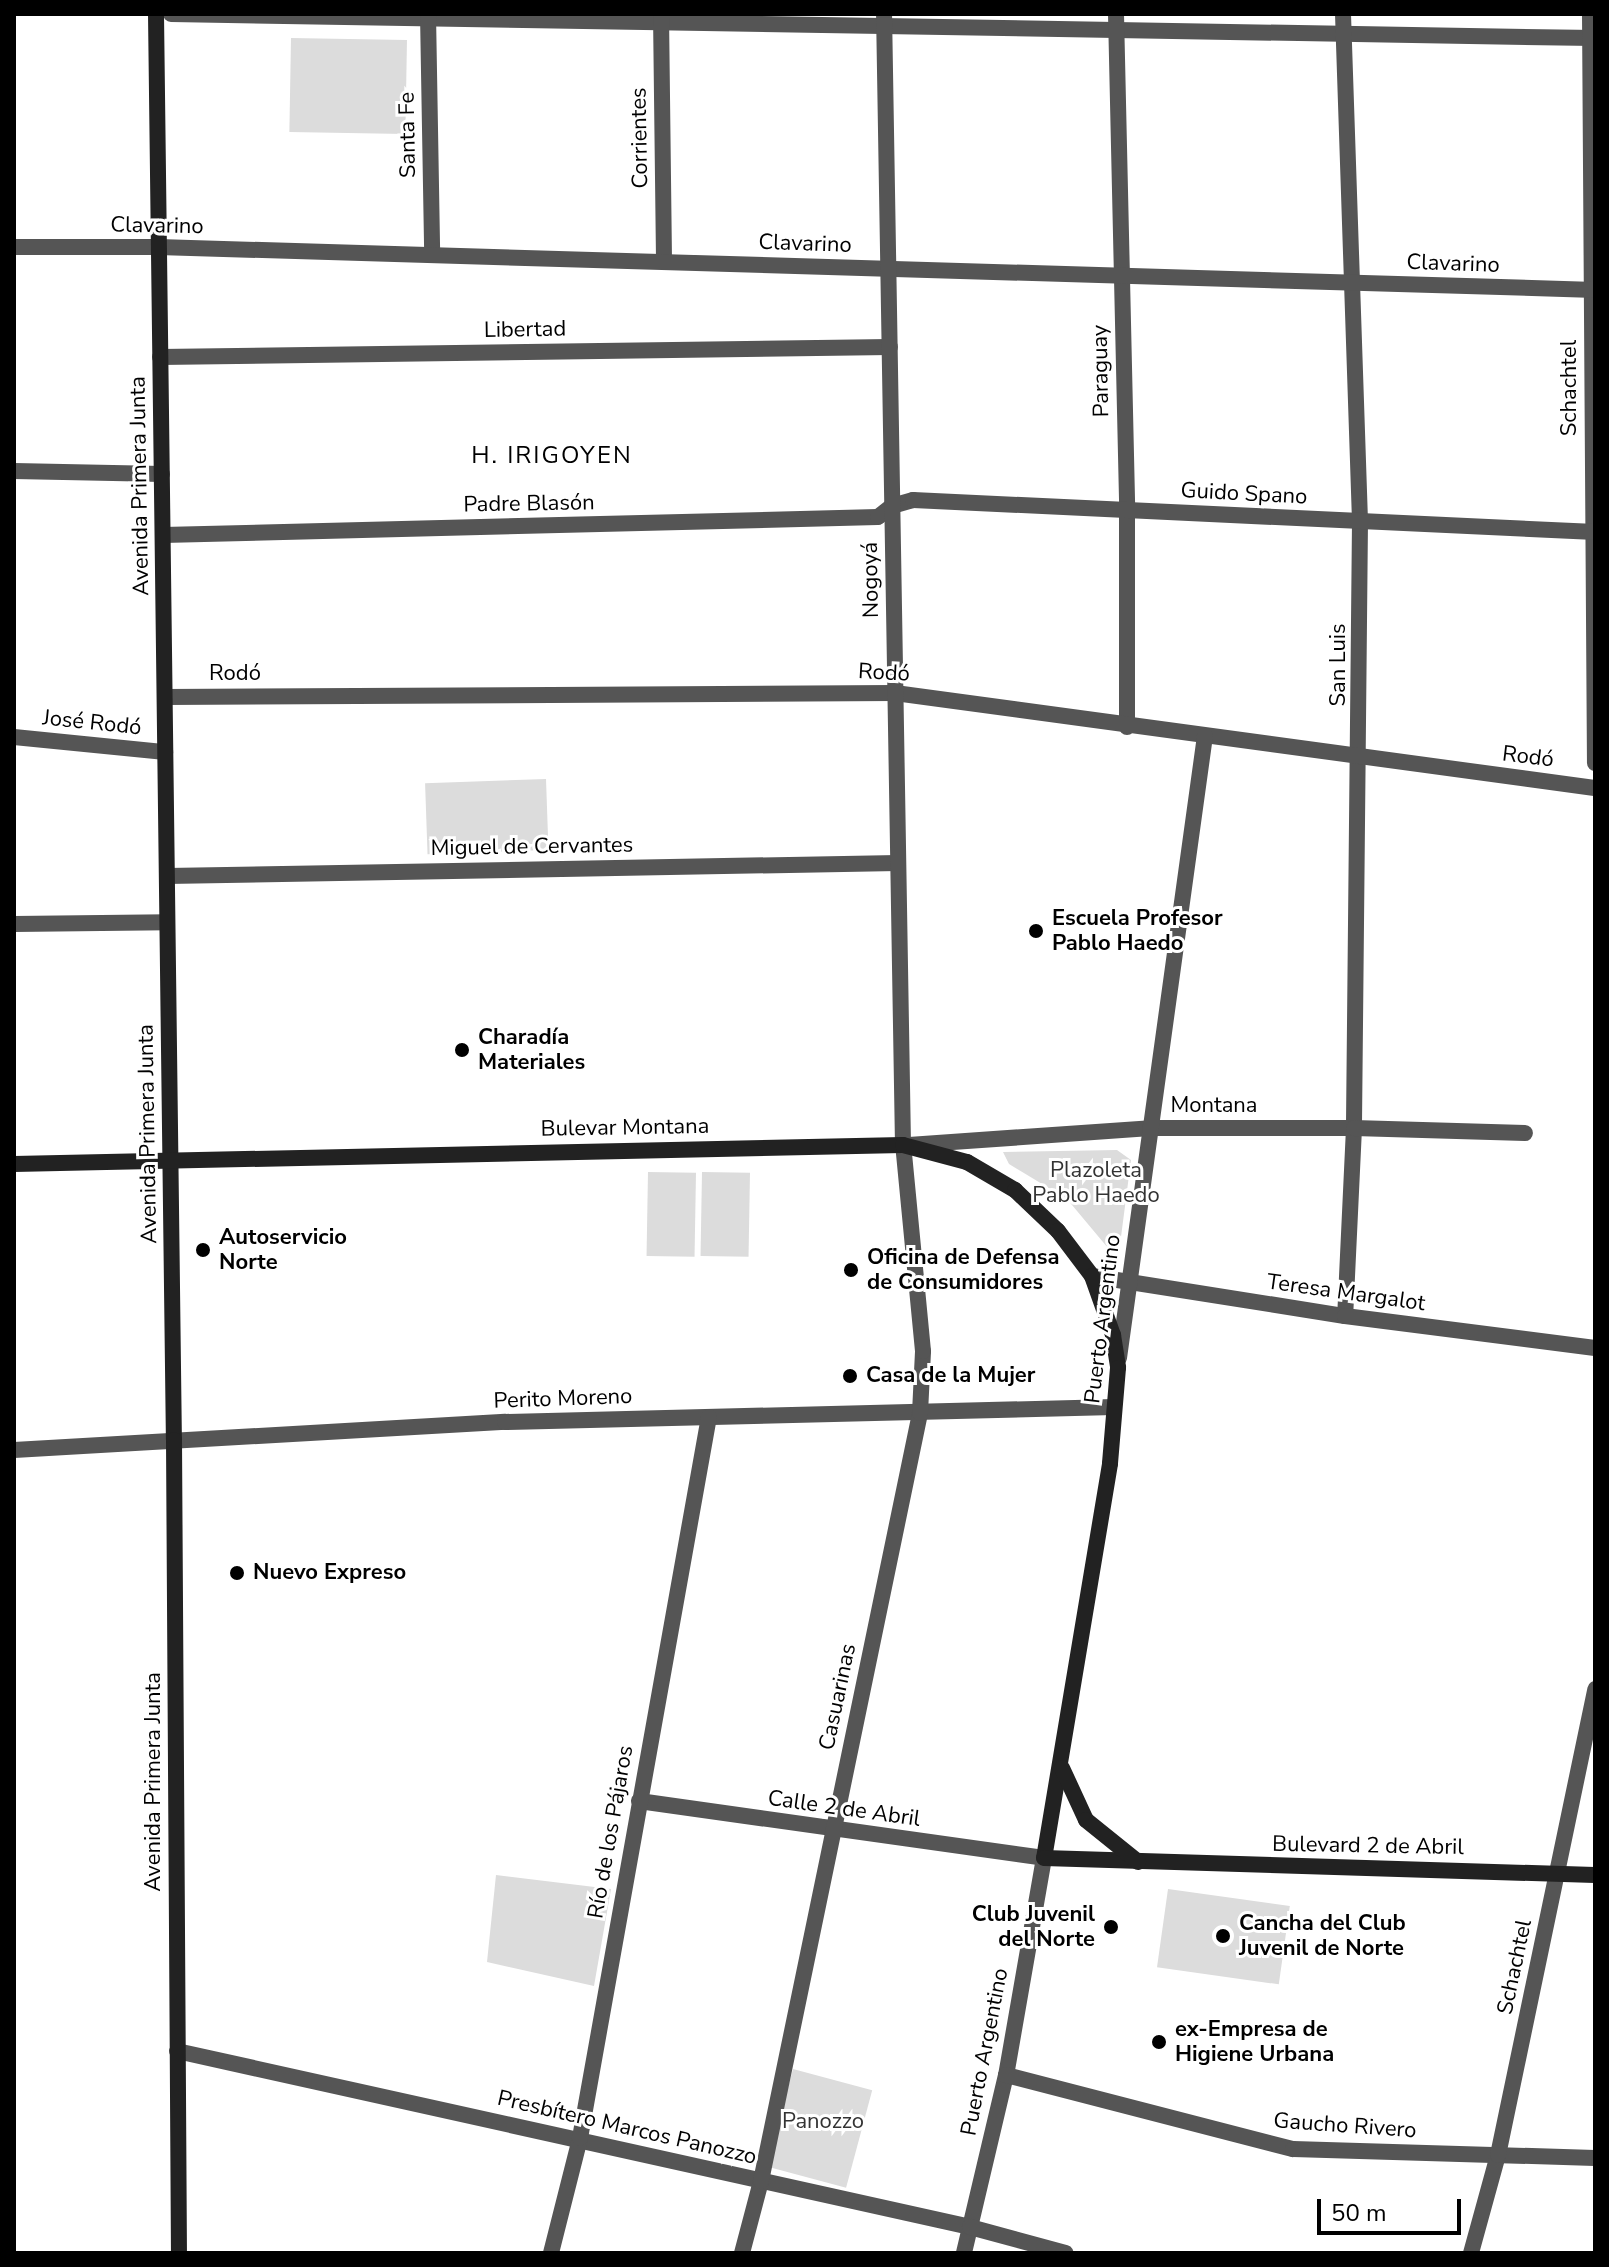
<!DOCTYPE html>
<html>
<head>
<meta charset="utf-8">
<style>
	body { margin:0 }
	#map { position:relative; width:1609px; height:2267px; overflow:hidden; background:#fff; font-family:"Nunito Sans",sans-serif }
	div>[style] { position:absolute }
	.green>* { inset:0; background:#dcdcdc; transform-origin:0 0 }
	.street>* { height:16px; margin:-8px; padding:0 8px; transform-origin:8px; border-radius:8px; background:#555 }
	.secondary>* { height:16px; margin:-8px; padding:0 8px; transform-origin:8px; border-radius:8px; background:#222 }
	.dots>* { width:22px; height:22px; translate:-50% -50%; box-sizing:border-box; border:4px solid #fff; border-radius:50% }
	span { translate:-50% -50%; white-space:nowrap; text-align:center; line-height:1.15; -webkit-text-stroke:6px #fff; paint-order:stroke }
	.street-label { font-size:22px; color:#000 }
	.poi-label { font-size:22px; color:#000; font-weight:700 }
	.left { translate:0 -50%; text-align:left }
	.right { translate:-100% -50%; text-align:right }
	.park-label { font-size:22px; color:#333 }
	.neighbourhood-label { font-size:24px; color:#000; letter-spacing:2px }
	.frame { position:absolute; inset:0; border:16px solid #000; pointer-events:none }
	.scale { position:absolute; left:1317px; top:2199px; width:144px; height:36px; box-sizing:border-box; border:4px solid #000; border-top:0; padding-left:10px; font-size:24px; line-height:28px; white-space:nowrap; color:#000; -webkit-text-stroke:6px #fff; paint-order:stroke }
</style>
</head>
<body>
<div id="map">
	<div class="green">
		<i style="left:291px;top:38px;width:116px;height:94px;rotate:1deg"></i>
		<i style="left:546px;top:779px;width:71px;height:121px;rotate:88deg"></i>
		<i style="clip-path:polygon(1117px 1150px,1131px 1160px,1118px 1260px,1067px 1199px,1009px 1164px,1003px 1152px)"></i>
		<i style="left:648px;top:1172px;width:48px;height:84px;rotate:1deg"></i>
		<i style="left:702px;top:1172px;width:48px;height:84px;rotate:1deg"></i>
		<i style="clip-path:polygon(496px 1875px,611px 1889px,594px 1986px,487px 1962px)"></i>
		<i style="left:1168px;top:1889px;width:123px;height:79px;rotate:8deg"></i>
		<i style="left:793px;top:2069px;width:82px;height:101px;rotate:15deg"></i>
	</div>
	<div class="street">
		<i style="left:171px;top:14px;width:1424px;rotate:0.97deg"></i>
		<i style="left:428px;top:14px;width:241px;rotate:89deg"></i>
		<i style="left:661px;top:14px;width:248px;rotate:89.3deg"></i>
		<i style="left:1116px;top:14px;width:496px;rotate:88.7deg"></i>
		<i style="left:1127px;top:510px;width:217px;rotate:90deg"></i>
		<i style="left:1343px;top:14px;width:507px;rotate:88.08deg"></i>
		<i style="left:1360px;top:521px;width:607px;rotate:90.57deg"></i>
		<i style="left:1354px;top:1128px;width:188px;rotate:92.7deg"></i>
		<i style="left:1590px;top:14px;width:749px;rotate:89.62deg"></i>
		<i style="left:14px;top:247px;width:144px"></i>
		<i style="left:158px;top:247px;width:1438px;rotate:1.71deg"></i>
		<i style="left:160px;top:357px;width:730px;rotate:-0.78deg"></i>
		<i style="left:14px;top:471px;width:148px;rotate:1.2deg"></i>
		<i style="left:163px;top:535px;width:715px;rotate:-1.44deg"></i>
		<i style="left:878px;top:517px;width:18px;rotate:-38deg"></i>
		<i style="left:892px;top:506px;width:22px;rotate:-16deg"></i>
		<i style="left:913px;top:500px;width:683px;rotate:2.69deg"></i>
		<i style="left:165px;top:697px;width:730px;rotate:-0.31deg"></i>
		<i style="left:895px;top:693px;width:706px;rotate:7.73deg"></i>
		<i style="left:14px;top:737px;width:152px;rotate:5.7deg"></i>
		<i style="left:167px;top:876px;width:731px;rotate:-1.02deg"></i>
		<i style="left:14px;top:924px;width:153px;rotate:-0.7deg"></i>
		<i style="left:909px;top:1145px;width:242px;rotate:-4deg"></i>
		<i style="left:1150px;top:1128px;width:204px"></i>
		<i style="left:1354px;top:1128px;width:171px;rotate:1.7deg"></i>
		<i style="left:1092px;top:1276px;width:256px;rotate:9deg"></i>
		<i style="left:1345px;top:1316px;width:252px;rotate:7.3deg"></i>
		<i style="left:1119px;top:1358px;width:628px;rotate:-82.13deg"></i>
		<i style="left:14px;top:1450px;width:492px;rotate:-3.3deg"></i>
		<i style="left:505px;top:1422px;width:609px;rotate:-1.41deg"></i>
		<i style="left:639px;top:1801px;width:409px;rotate:8deg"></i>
		<i style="left:1044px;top:1858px;width:220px;rotate:99.9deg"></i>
		<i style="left:1006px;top:2075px;width:183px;rotate:103.3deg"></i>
		<i style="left:177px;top:2051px;width:812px;rotate:12.51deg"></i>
		<i style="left:970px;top:2227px;width:99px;rotate:15.2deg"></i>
		<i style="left:1006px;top:2075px;width:296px;rotate:14.5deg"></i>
		<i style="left:1293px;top:2149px;width:302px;rotate:1.7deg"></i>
		<i style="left:551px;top:2253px;width:119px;rotate:-75.8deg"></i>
		<i style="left:580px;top:2138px;width:732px;rotate:-79.86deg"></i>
		<i style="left:742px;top:2253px;width:74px;rotate:-75.2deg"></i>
		<i style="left:761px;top:2181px;width:784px;rotate:-78.3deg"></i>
		<i style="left:920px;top:1413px;width:62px;rotate:-87.2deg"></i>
		<i style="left:923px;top:1351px;width:207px;rotate:-95.5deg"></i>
		<i style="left:903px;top:1145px;width:1131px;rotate:-90.96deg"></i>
		<i style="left:1471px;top:2253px;width:102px;rotate:-74.6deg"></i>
		<i style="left:1498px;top:2155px;width:476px;rotate:-78.2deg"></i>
	</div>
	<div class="secondary">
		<i style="left:156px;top:14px;width:1426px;rotate:89.28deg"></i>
		<i style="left:174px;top:1440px;width:813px;rotate:89.65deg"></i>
		<i style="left:14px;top:1164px;width:889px;rotate:-1.22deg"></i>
		<i style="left:903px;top:1145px;width:66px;rotate:14.9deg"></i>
		<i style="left:967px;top:1162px;width:56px;rotate:30.3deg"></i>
		<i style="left:1015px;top:1190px;width:59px;rotate:43.6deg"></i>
		<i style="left:1058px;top:1231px;width:56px;rotate:52.9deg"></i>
		<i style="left:1092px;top:1276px;width:63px;rotate:70.4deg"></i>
		<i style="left:1113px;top:1335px;width:33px;rotate:81deg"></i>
		<i style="left:1118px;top:1368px;width:96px;rotate:94.8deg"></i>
		<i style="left:1110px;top:1464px;width:399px;rotate:99.5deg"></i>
		<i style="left:1044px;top:1858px;width:551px;rotate:1.77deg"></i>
		<i style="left:1062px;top:1768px;width:57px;rotate:65.2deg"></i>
		<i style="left:1086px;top:1820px;width:67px;rotate:38.9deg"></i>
	</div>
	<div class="dots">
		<i style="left:1036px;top:931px;background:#000"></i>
		<i style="left:462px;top:1050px;background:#000"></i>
		<i style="left:203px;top:1250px;background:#000"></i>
		<i style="left:851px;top:1270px;background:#000"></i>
		<i style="left:850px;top:1376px;background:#000"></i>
		<i style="left:237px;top:1573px;background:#000"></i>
		<i style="left:1111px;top:1927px;background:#000"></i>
		<i style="left:1223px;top:1936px;background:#000"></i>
		<i style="left:1159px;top:2042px;background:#000"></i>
	</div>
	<div class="street-label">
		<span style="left:408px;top:135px;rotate:-91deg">Santa Fe</span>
		<span style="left:640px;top:138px;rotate:-91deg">Corrientes</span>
		<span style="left:157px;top:226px;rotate:1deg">Clavarino</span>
		<span style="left:805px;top:244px;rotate:2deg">Clavarino</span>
		<span style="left:1453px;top:264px;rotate:2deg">Clavarino</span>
		<span style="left:525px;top:330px;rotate:-1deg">Libertad</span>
		<span style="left:1101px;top:371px;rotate:-91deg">Paraguay</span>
		<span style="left:1570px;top:388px;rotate:-90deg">Schachtel</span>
		<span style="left:140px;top:486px;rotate:-91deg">Avenida Primera Junta</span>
		<span style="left:1244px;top:494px;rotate:3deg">Guido Spano</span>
		<span style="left:529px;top:504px;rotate:-1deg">Padre Blasón</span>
		<span style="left:871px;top:580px;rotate:-91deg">Nogoyá</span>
		<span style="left:1339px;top:665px;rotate:-90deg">San Luis</span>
		<span style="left:884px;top:673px;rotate:3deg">Rodó</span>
		<span style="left:235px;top:674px">Rodó</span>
		<span style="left:92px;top:723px;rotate:6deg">José Rodó</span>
		<span style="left:1528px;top:757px;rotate:7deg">Rodó</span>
		<span style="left:532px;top:847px;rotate:-1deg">Miguel de Cervantes</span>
		<span style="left:1214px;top:1106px">Montana</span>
		<span style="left:625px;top:1128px;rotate:-1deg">Bulevar Montana</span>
		<span style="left:148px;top:1134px;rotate:-91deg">Avenida Primera Junta</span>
		<span style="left:1346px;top:1293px;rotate:8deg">Teresa Margalot</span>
		<span style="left:1103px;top:1319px;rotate:-83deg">Puerto Argentino</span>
		<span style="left:563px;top:1399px;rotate:-2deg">Perito Moreno</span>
		<span style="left:838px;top:1697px;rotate:-78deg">Casuarinas</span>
		<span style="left:154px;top:1782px;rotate:-90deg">Avenida Primera Junta</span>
		<span style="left:844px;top:1809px;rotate:8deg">Calle 2 de Abril</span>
		<span style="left:611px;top:1832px;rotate:-80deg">Río de los Pájaros</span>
		<span style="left:1368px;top:1846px;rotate:1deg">Bulevard 2 de Abril</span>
		<span style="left:1515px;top:1967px;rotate:-78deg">Schachtel</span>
		<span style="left:985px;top:2052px;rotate:-79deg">Puerto Argentino</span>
		<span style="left:1345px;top:2126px;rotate:4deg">Gaucho Rivero</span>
		<span style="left:627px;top:2128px;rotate:13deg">Presbítero Marcos Panozzo</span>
	</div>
	<div class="poi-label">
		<span class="left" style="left:1052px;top:931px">Escuela Profesor<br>Pablo Haedo</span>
		<span class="left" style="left:478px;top:1050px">Charadía<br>Materiales</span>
		<span class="left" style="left:219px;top:1250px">Autoservicio<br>Norte</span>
		<span class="left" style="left:867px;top:1270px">Oficina de Defensa<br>de Consumidores</span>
		<span class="left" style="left:866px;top:1376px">Casa de la Mujer</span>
		<span class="left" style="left:253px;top:1573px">Nuevo Expreso</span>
		<span class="right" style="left:1095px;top:1927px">Club Juvenil<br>del Norte</span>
		<span class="left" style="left:1239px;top:1936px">Cancha del Club<br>Juvenil de Norte</span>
		<span class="left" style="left:1175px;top:2042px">ex-Empresa de<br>Higiene Urbana</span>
	</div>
	<div class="park-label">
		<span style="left:1096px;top:1183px">Plazoleta<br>Pablo Haedo</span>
		<span style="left:823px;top:2122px">Panozzo</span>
	</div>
	<div class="neighbourhood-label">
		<span style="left:552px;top:456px">H. IRIGOYEN</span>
	</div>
	<div class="frame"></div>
	<div class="scale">50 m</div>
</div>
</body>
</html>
